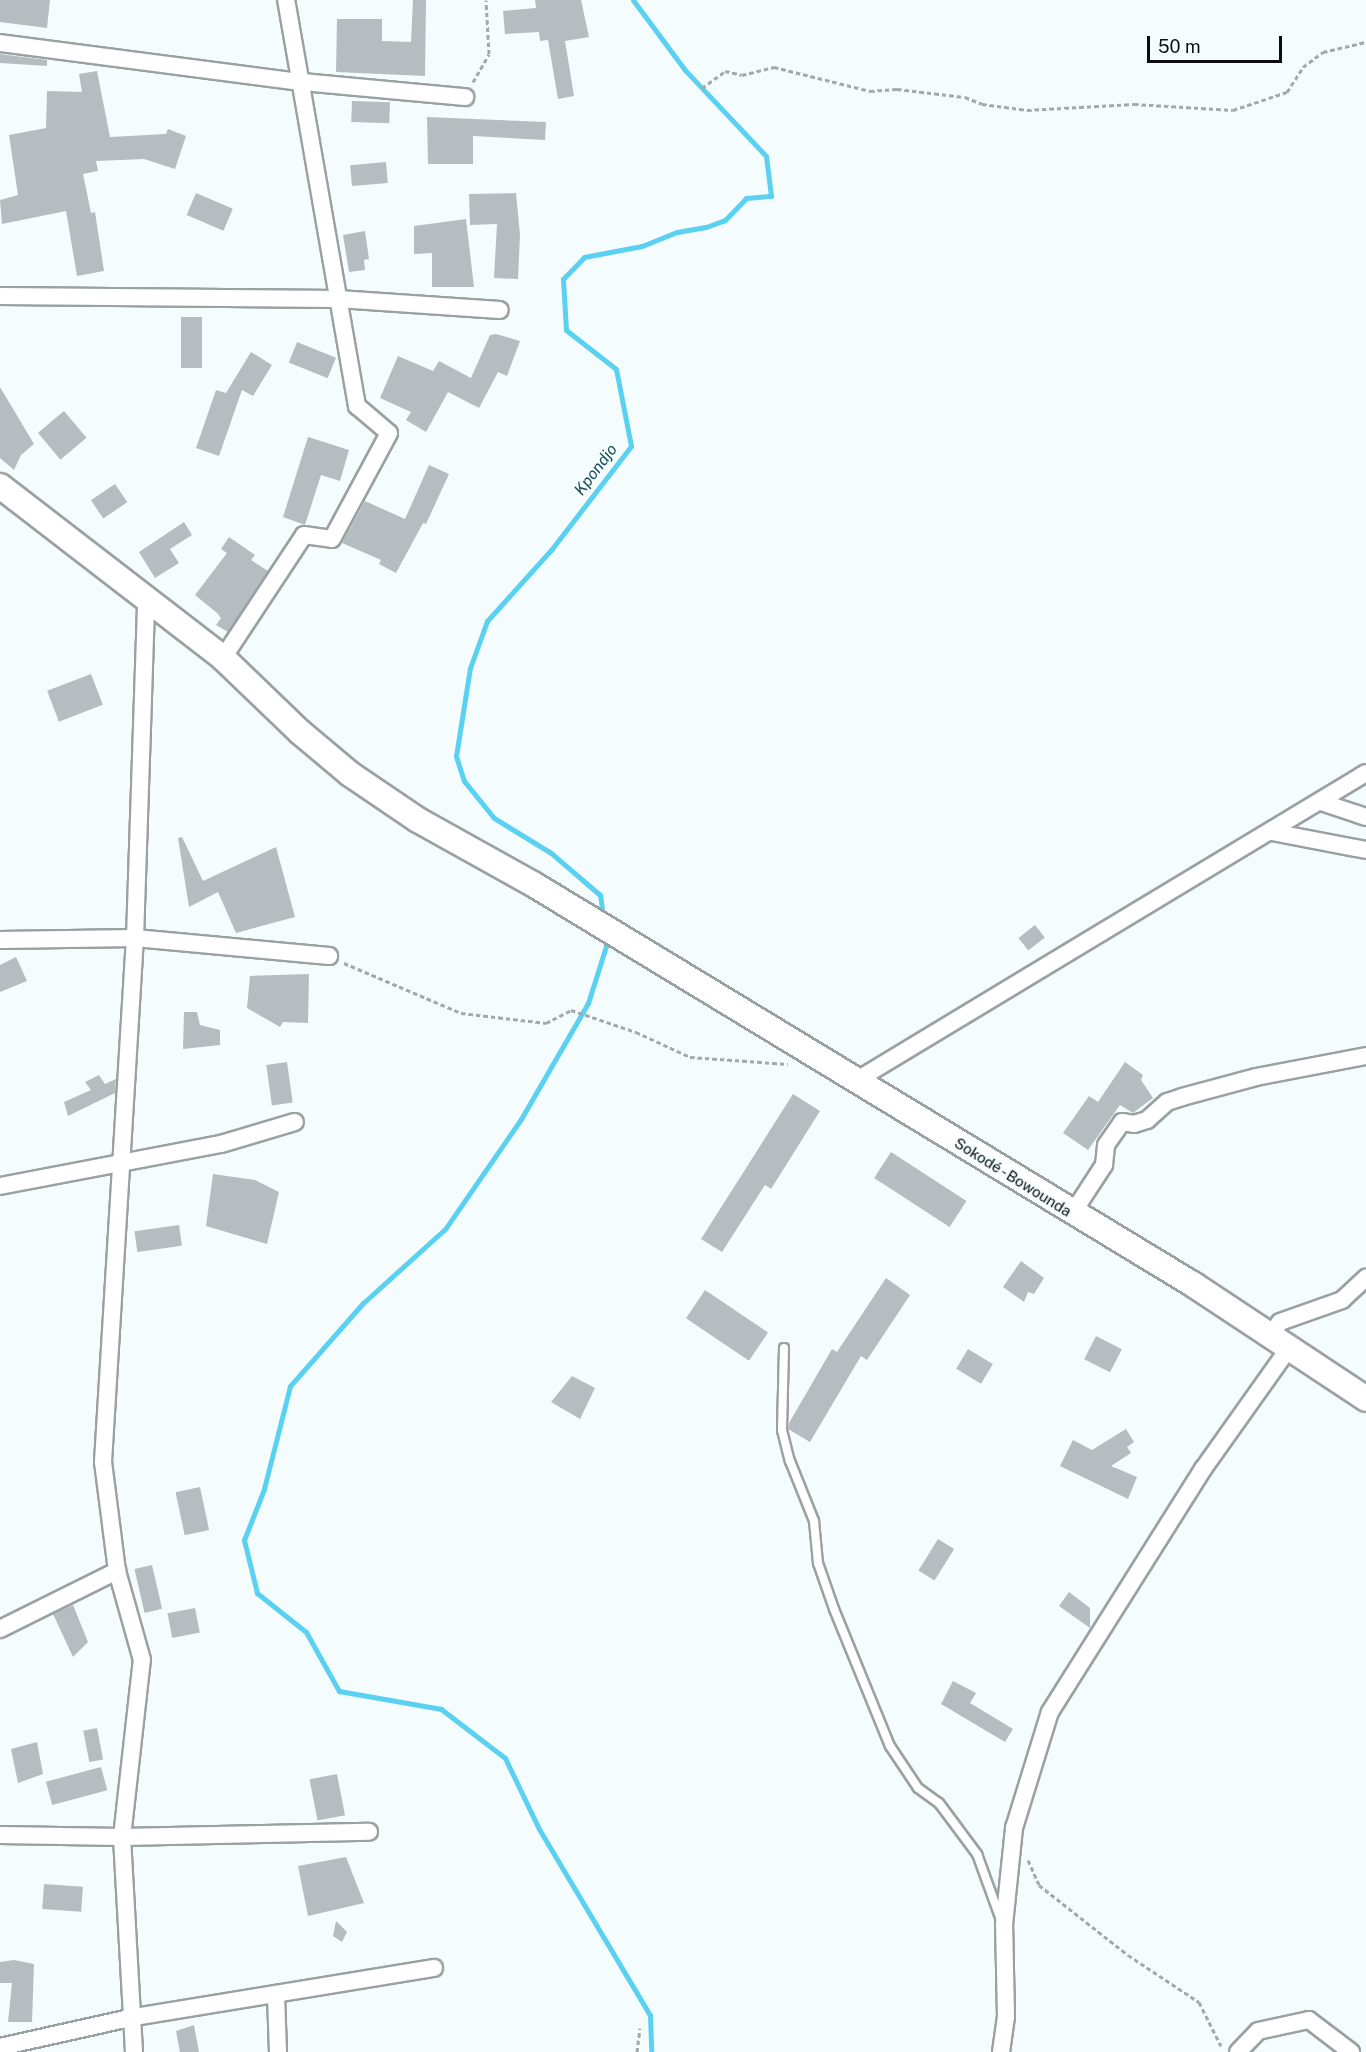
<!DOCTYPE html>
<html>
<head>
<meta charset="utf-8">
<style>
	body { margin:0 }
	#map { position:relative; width:1366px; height:2052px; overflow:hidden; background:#f4fcfe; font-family:"Public Sans",sans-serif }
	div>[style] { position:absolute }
	.stream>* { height:5px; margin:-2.5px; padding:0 2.5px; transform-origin:2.5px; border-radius:2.5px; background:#5ad1f1 }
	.building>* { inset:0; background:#b6bdc0; transform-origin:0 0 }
	.path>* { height:3px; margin-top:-1.5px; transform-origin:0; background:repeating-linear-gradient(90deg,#a3a8aa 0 4.5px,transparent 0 7.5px) }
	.roads { filter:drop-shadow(2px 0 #9aa1a3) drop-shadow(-2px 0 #9aa1a3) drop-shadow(0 2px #9aa1a3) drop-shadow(0 -2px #9aa1a3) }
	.service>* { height:8px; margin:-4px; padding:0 4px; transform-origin:4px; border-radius:4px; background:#fff }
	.minor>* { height:16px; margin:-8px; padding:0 8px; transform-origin:8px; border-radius:8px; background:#fff }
	.secondary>* { height:24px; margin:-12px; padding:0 12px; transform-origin:12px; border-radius:12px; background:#fff }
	span { translate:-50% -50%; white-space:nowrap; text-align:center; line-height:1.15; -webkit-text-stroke:4.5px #f4fcfe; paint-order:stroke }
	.street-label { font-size:15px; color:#0c0e0f }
	.water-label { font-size:16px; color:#194c59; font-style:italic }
	.scale { position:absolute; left:1147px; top:36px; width:135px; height:27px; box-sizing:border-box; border:3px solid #0c0e0f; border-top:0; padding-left:8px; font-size:18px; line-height:21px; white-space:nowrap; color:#0c0e0f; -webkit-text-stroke:4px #f4fcfe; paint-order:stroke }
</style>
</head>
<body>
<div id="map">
	<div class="stream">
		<i style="left:603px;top:918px;width:23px;rotate:-97deg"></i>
		<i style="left:600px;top:895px;width:65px;rotate:-139.4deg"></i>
		<i style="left:551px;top:853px;width:67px;rotate:-148.4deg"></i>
		<i style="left:494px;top:818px;width:48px;rotate:-129deg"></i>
		<i style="left:464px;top:781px;width:26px;rotate:-108deg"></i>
		<i style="left:456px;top:756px;width:89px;rotate:-81deg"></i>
		<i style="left:470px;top:668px;width:50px;rotate:-70.1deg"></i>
		<i style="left:487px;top:621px;width:96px;rotate:-48deg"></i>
		<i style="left:551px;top:550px;width:131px;rotate:-52.4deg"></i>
		<i style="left:631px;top:446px;width:78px;rotate:-101deg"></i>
		<i style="left:616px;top:369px;width:63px;rotate:-142deg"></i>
		<i style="left:566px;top:330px;width:51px;rotate:-93.4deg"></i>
		<i style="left:563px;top:279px;width:30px;rotate:-46deg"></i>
		<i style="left:584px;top:257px;width:59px;rotate:-10.7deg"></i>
		<i style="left:642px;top:246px;width:38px;rotate:-22deg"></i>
		<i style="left:677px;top:232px;width:29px;rotate:-10deg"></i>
		<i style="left:706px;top:227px;width:20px;rotate:-20deg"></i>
		<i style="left:725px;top:220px;width:30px;rotate:-46deg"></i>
		<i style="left:746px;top:198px;width:25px;rotate:-5deg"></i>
		<i style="left:771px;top:196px;width:40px;rotate:-97.1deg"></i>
		<i style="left:766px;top:156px;width:118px;rotate:-133.3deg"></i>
		<i style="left:685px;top:70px;width:87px;rotate:-126.6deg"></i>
		<i style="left:605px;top:936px;width:10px;rotate:84deg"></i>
		<i style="left:606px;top:946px;width:60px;rotate:107.5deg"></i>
		<i style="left:588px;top:1003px;width:134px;rotate:120deg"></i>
		<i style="left:521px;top:1119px;width:134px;rotate:124.6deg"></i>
		<i style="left:445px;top:1229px;width:110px;rotate:137.9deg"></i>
		<i style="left:363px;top:1303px;width:111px;rotate:131.3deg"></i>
		<i style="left:290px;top:1386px;width:106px;rotate:104.2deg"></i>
		<i style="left:264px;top:1489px;width:55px;rotate:111.4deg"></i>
		<i style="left:244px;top:1540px;width:55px;rotate:76.2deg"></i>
		<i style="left:257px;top:1593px;width:63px;rotate:38.5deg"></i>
		<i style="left:306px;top:1632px;width:68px;rotate:60.8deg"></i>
		<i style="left:339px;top:1691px;width:104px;rotate:10deg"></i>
		<i style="left:441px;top:1709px;width:81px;rotate:37.4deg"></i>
		<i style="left:505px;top:1758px;width:79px;rotate:64.4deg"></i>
		<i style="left:539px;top:1829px;width:217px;rotate:59.2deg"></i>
		<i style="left:650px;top:2015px;width:37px;rotate:88deg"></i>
	</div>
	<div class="building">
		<i style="clip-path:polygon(0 0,50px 0,47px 28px,0 22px)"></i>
		<i style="clip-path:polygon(413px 0,426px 0,425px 76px,336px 72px,337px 19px,382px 19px,382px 41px,411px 42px)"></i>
		<i style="clip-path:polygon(535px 0,581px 0,589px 37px,565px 41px,574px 96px,558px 99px,548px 40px,540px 41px,539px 32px,505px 34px,503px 11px,536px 8px)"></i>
		<i style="clip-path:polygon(0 54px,47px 60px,47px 66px,0 63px)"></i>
		<i style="clip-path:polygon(97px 71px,110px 137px,166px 134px,168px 129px,186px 136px,175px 169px,144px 159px,96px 161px,98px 171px,83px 174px,91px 213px,95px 212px,104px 271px,77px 276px,66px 211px,2px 224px,0 200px,18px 195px,9px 135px,46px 128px,47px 91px,82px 92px,79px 74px)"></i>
		<i style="left:352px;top:101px;width:38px;height:21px;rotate:2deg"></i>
		<i style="clip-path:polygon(427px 117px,546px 122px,545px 140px,473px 136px,473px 164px,428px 164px)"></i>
		<i style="left:386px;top:162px;width:21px;height:36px;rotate:85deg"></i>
		<i style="left:196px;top:193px;width:40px;height:24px;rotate:23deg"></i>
		<i style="clip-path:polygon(516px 193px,520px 235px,518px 279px,494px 278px,497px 224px,470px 225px,469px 194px)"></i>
		<i style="clip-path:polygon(466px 219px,474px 287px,432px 287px,432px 253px,414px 254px,414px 226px)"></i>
		<i style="clip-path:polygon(365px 231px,369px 259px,364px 260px,365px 270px,349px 272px,343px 235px)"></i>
		<i style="left:181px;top:317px;width:21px;height:51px"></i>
		<i style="clip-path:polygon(496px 334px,520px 341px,507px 376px,498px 372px,479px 408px,448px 392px,426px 432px,406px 420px,411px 412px,380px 398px,398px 356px,433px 371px,439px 361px,471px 378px,490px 335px)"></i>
		<i style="left:297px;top:342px;width:42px;height:22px;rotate:22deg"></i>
		<i style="clip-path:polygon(251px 352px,272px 365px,253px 396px,242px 390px,219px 456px,196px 448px,216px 390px,226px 393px)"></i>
		<i style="clip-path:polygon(0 387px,34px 444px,21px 455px,14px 470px,0 458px)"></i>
		<i style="left:64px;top:411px;width:35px;height:34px;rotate:50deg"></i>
		<i style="clip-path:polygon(308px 437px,349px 450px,340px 481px,321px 475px,305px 525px,283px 517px)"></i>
		<i style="clip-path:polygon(429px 465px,449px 474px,426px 524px,423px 523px,396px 573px,379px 564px,381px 560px,342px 543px,365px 501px,405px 519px)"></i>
		<i style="left:115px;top:484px;width:22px;height:29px;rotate:56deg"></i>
		<i style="clip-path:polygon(184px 522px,192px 535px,170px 549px,179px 563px,155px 578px,139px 552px)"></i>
		<i style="clip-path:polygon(229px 537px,255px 555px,251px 560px,268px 571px,228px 632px,216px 625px,221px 618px,217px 613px,195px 595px,227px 553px,221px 549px)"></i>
		<i style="left:91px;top:674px;width:33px;height:47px;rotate:69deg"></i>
		<i style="clip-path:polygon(182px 837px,203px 881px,276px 847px,295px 917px,236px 933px,218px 892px,189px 907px,178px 838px)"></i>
		<i style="left:1035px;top:925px;width:16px;height:21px;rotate:52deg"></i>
		<i style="clip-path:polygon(16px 957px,27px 981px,0 992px,0 965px)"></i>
		<i style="clip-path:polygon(309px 974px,308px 1023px,283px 1022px,280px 1027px,247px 1008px,250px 976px)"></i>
		<i style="clip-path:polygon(184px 1012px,197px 1012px,200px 1025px,220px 1030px,220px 1045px,183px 1049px)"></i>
		<i style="left:287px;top:1062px;width:41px;height:21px;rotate:82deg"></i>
		<i style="clip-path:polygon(1125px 1062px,1143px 1075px,1141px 1080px,1153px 1098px,1133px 1113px,1120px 1105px,1088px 1150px,1063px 1133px,1089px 1096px,1098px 1102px)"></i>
		<i style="clip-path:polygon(99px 1075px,105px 1084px,116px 1079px,115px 1093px,68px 1116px,64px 1102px,91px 1090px,85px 1082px)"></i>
		<i style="clip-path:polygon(793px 1094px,820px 1111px,771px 1189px,765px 1185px,722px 1252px,701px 1239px)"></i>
		<i style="left:891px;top:1152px;width:90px;height:31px;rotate:33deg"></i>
		<i style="clip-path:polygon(213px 1174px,255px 1180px,279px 1192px,267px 1244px,206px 1226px)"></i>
		<i style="left:179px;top:1225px;width:21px;height:45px;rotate:82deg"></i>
		<i style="clip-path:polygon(1021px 1261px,1044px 1278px,1034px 1294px,1028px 1292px,1024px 1302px,1003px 1287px)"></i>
		<i style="clip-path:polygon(886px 1278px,910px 1295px,867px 1360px,861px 1356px,810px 1442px,788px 1429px,789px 1423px,832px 1349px,837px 1352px)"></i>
		<i style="left:705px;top:1290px;width:76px;height:34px;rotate:34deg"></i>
		<i style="left:1096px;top:1336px;width:29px;height:26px;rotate:27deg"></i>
		<i style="left:968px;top:1349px;width:29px;height:23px;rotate:31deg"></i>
		<i style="clip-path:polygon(572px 1376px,595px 1388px,580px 1419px,551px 1402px)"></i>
		<i style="clip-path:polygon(1126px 1429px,1134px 1442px,1127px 1447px,1131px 1453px,1111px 1466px,1137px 1477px,1128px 1499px,1060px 1466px,1073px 1440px,1092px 1450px)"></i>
		<i style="left:200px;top:1487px;width:44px;height:25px;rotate:78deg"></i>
		<i style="left:938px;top:1539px;width:19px;height:37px;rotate:32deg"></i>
		<i style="left:152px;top:1565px;width:45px;height:18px;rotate:77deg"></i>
		<i style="clip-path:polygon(1069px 1592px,1090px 1608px,1090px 1628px,1059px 1606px)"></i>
		<i style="clip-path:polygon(73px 1605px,88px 1642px,73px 1657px,53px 1614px)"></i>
		<i style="left:195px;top:1608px;width:25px;height:28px;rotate:79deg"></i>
		<i style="clip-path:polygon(953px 1681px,976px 1693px,970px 1703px,1013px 1729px,1005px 1742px,941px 1704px)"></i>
		<i style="left:97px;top:1728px;width:32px;height:14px;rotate:79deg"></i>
		<i style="clip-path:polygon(37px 1742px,43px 1774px,18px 1783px,11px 1749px)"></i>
		<i style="left:101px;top:1767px;width:24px;height:57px;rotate:75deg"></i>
		<i style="left:337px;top:1774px;width:42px;height:28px;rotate:79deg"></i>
		<i style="clip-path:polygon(346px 1857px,364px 1903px,308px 1916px,298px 1866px)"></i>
		<i style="left:44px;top:1884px;width:39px;height:25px;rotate:4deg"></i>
		<i style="clip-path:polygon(336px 1921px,347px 1932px,342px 1942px,333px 1936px)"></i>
		<i style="clip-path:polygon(14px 1960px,34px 1964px,32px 2022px,8px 2022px,12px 1983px,0 1983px,0 1962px)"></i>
		<i style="clip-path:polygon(194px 2025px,199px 2052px,180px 2052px,176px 2031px)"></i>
	</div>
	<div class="path">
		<i style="left:473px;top:82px;width:32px;rotate:-60deg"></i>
		<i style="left:489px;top:54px;width:54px;rotate:-93.2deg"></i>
		<i style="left:702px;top:88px;width:29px;rotate:-36deg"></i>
		<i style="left:725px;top:71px;width:17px;rotate:13deg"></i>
		<i style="left:742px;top:75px;width:33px;rotate:-14deg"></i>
		<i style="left:774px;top:67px;width:99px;rotate:14deg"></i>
		<i style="left:870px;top:91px;width:27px;rotate:-4deg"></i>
		<i style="left:897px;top:89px;width:68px;rotate:6.7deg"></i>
		<i style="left:965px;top:97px;width:18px;rotate:22deg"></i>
		<i style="left:982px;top:104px;width:45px;rotate:7.6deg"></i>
		<i style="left:1027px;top:110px;width:107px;rotate:-3.2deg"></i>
		<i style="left:1134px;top:104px;width:99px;rotate:3.5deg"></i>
		<i style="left:1233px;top:110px;width:57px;rotate:-18.4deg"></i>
		<i style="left:1287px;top:92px;width:30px;rotate:-57deg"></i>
		<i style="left:1303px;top:67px;width:25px;rotate:-37deg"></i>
		<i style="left:1323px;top:52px;width:44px;rotate:-13.1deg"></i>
		<i style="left:344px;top:963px;width:127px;rotate:23.1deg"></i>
		<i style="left:461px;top:1013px;width:86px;rotate:6.7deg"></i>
		<i style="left:546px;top:1023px;width:28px;rotate:-27deg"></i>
		<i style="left:571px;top:1010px;width:69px;rotate:18.7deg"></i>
		<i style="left:636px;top:1032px;width:60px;rotate:24.8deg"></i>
		<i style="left:690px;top:1057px;width:98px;rotate:4.1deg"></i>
		<i style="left:1028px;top:1860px;width:27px;rotate:66deg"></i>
		<i style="left:1039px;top:1885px;width:113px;rotate:38.2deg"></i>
		<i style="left:1128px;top:1955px;width:85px;rotate:33.5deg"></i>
		<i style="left:1199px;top:2002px;width:49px;rotate:63.4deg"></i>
		<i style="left:637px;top:2052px;width:24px;rotate:-83deg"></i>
	</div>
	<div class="roads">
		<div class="service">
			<i style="left:784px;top:1348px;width:82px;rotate:91.4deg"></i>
			<i style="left:782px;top:1430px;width:32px;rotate:76deg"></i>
			<i style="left:790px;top:1461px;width:65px;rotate:68.2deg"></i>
			<i style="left:814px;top:1521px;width:42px;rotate:84.6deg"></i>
			<i style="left:818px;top:1563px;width:49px;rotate:70.8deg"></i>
			<i style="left:834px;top:1609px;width:148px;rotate:67.8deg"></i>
			<i style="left:890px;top:1746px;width:50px;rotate:56.3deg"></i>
			<i style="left:918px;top:1788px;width:26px;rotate:36deg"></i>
			<i style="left:939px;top:1803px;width:64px;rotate:53.3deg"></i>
			<i style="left:977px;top:1854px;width:70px;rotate:70deg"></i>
		</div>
		<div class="minor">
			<i style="left:0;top:43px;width:305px;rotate:7.4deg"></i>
			<i style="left:302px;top:82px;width:164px;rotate:5.3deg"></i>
			<i style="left:0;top:296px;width:338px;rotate:0.5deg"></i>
			<i style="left:338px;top:299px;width:162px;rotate:3.9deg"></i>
			<i style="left:223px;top:658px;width:147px;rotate:-56.6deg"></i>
			<i style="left:304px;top:535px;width:28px;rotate:8deg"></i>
			<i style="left:332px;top:539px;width:120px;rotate:-61.7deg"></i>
			<i style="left:389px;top:433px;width:42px;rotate:-139.8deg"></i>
			<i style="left:357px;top:406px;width:412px;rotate:-99.9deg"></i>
			<i style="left:1321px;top:802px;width:47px;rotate:18.4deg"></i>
			<i style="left:1272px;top:832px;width:96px;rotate:10.8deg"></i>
			<i style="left:0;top:940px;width:135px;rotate:-0.8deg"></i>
			<i style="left:135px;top:938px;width:195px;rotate:5.3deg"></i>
			<i style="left:857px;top:1080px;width:594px;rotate:-31.1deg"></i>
			<i style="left:0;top:1186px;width:225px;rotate:-10.8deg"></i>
			<i style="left:221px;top:1144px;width:77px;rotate:-16.6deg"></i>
			<i style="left:1072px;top:1214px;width:59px;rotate:-56.9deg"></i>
			<i style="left:1104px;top:1165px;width:20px;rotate:-84deg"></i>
			<i style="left:1106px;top:1145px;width:28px;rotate:-55deg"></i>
			<i style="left:1122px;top:1122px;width:12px;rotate:9deg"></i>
			<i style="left:1134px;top:1124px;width:14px;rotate:-17deg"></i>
			<i style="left:1147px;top:1120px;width:27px;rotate:-42deg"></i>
			<i style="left:1167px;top:1102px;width:16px;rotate:-18deg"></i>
			<i style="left:1182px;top:1097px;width:77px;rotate:-15.1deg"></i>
			<i style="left:1256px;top:1077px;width:112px;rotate:-10.8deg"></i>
			<i style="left:1270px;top:1335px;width:16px;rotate:-52deg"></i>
			<i style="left:1280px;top:1322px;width:66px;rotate:-19.5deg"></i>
			<i style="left:1342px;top:1300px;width:33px;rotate:-43deg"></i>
			<i style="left:0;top:1629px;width:131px;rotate:-26.4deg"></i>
			<i style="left:0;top:1835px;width:122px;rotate:0.9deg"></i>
			<i style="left:122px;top:1837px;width:247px;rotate:-1.2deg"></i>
			<i style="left:276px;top:1995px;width:57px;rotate:88deg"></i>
			<i style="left:0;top:2047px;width:137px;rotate:-12.6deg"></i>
			<i style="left:134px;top:2017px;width:304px;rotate:-9.3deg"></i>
			<i style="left:134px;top:2052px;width:215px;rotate:-93.2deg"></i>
			<i style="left:122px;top:1837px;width:178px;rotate:-83.6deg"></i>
			<i style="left:142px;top:1660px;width:92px;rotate:-105.7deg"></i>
			<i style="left:117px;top:1571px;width:110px;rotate:-97.3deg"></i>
			<i style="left:103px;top:1462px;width:525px;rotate:-86.51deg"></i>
			<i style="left:135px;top:938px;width:340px;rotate:-88.1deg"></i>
			<i style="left:1001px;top:2052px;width:35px;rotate:-82deg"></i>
			<i style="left:1006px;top:2017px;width:92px;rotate:-91.2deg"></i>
			<i style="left:1004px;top:1925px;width:98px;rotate:-84.1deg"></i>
			<i style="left:1014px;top:1828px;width:121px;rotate:-72.8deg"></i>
			<i style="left:1050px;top:1712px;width:287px;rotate:-57.8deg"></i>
			<i style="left:1203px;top:1469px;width:148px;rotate:-54.6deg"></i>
			<i style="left:1238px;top:2052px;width:29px;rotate:-46deg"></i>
			<i style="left:1258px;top:2031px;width:52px;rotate:-12.2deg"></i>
			<i style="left:1309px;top:2020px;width:53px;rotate:37.3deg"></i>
		</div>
		<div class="secondary">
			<i style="left:0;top:486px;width:282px;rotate:37.6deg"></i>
			<i style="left:223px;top:658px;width:107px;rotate:43.9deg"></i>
			<i style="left:300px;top:732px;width:65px;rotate:40deg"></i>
			<i style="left:350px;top:774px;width:82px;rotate:34.1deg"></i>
			<i style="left:418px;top:820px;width:132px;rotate:29.1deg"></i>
			<i style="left:533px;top:884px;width:773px;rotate:31.24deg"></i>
			<i style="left:1194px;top:1285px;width:206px;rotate:33.5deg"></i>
		</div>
	</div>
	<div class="street-label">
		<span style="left:1013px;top:1177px;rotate:32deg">Sokodé - Bowounda</span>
	</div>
	<div class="water-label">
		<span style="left:596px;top:470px;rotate:-53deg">Kpondjo</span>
	</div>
	<div class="scale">50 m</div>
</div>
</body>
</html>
